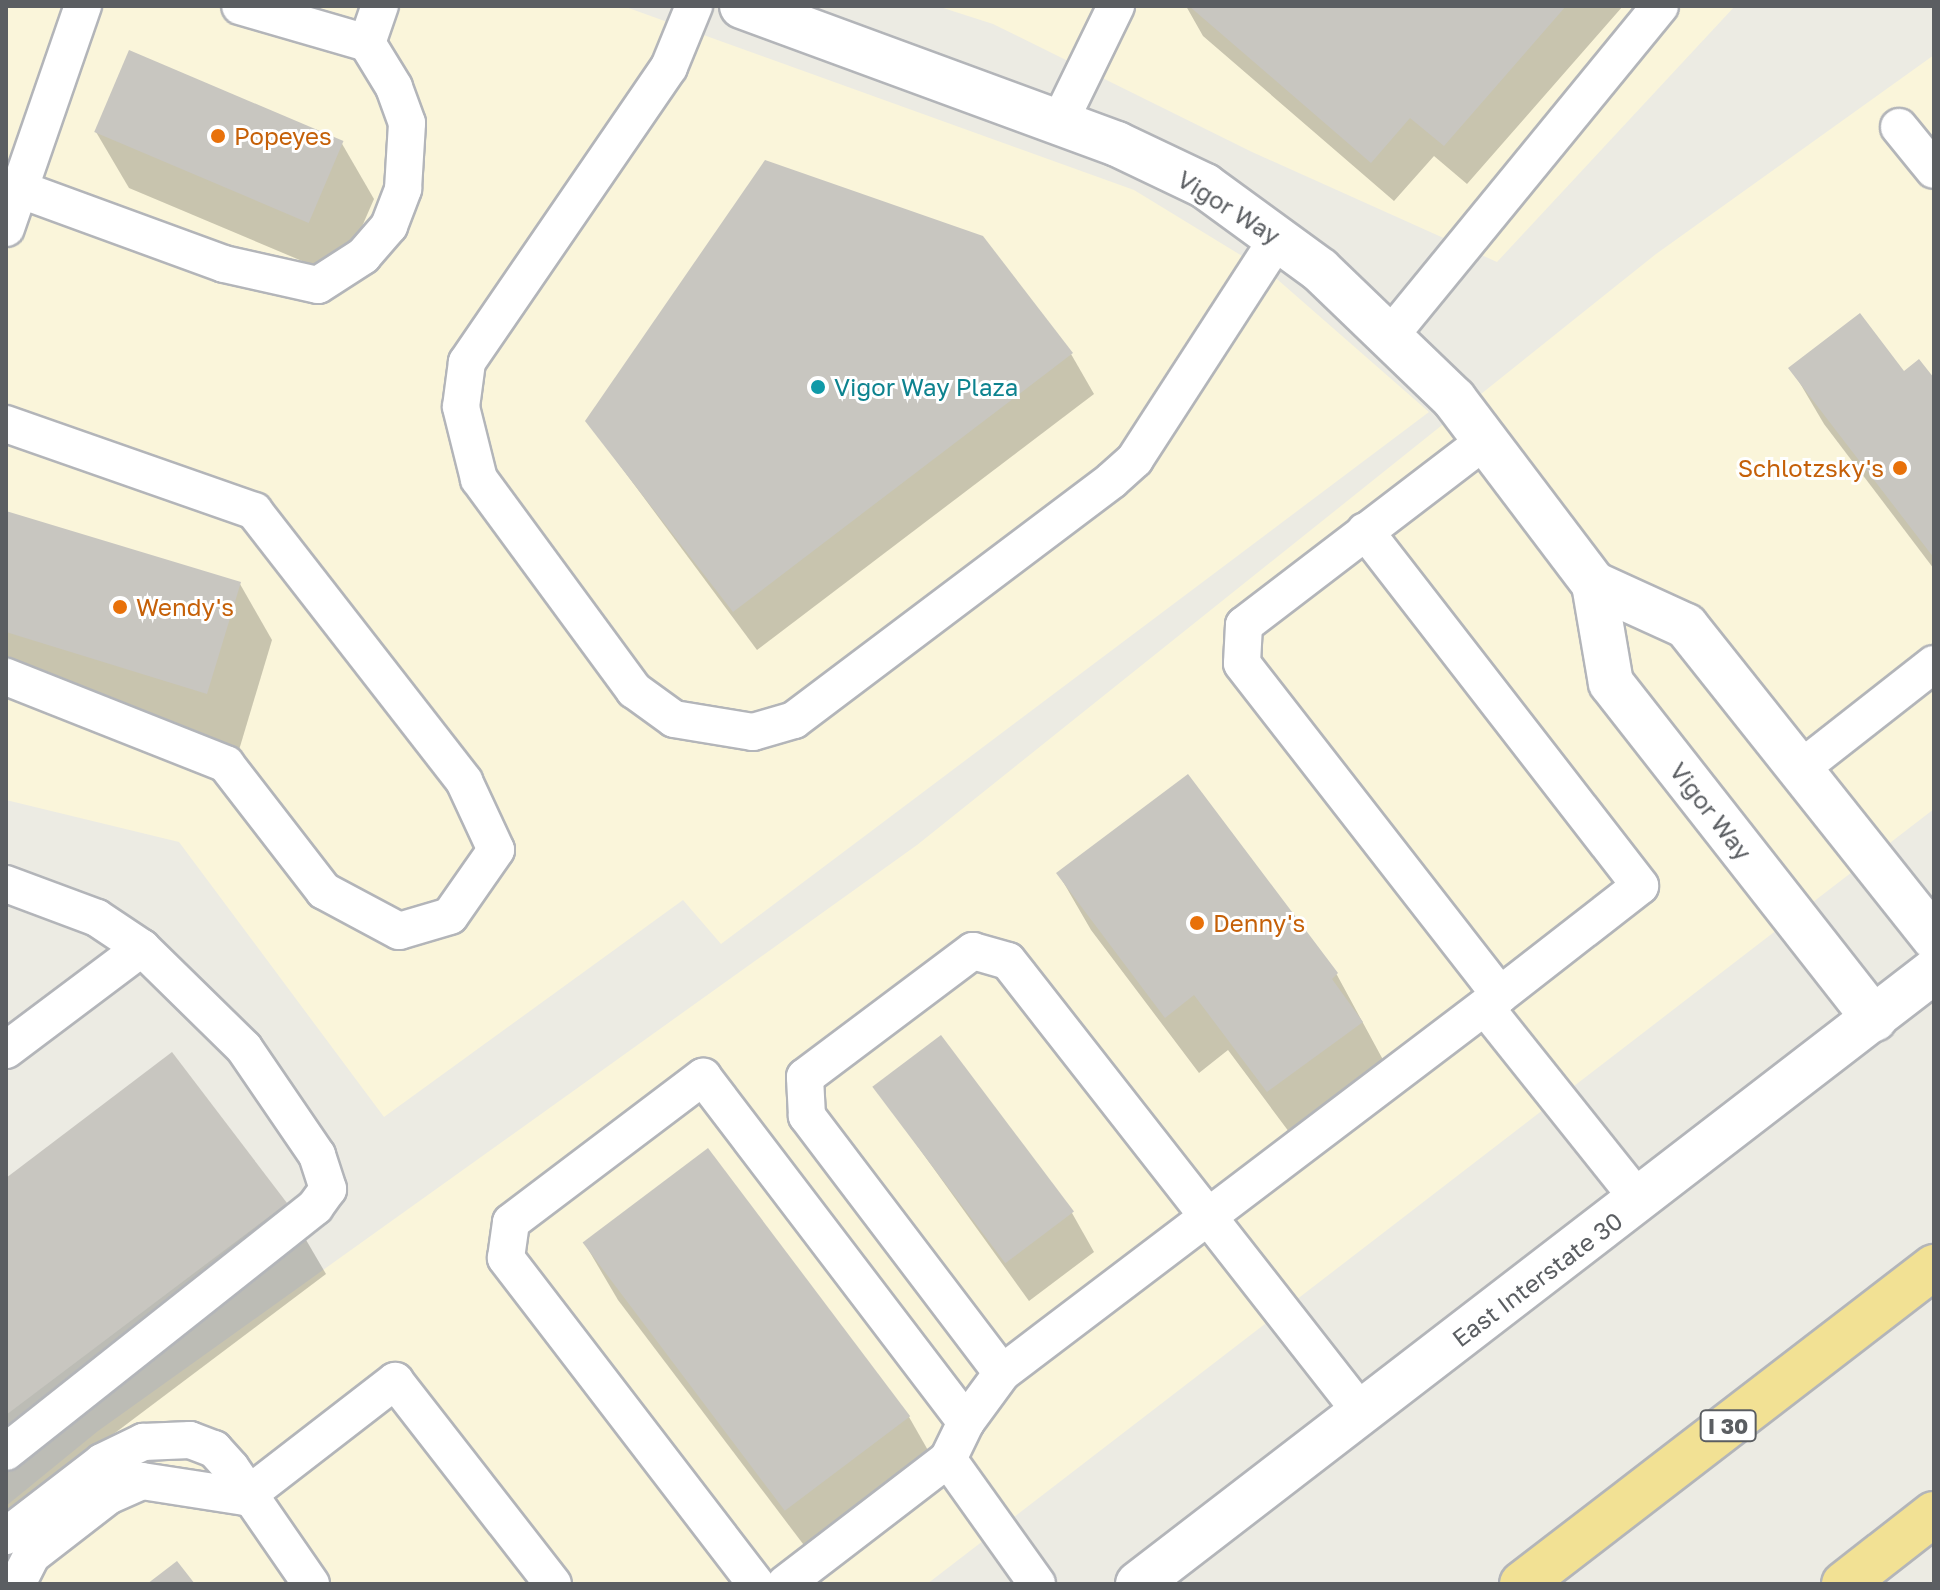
<!DOCTYPE html>
<html>
<head>
<meta charset="utf-8">
<style>
	body { margin:0 }
	#map { position:relative; width:1940px; height:1590px; overflow:hidden; background:#ecebe3; font-family:"Golos Text",sans-serif }
	div>[style] { position:absolute }
	.commercial>* { inset:0; background:#faf5da }
	.shadow>* { inset:0; background:#0003 }
	.building>* { inset:0; background:#c8c6c0; transform-origin:0 0 }
	.roads { filter:drop-shadow(2px 0 #b3b5b9) drop-shadow(-2px 0 #b3b5b9) drop-shadow(0 2px #b3b5b9) drop-shadow(0 -2px #b3b5b9) }
	.lane>* { height:36px; margin:-18px; padding:0 18px; transform-origin:18px; border-radius:18px; background:#fff }
	.street>* { height:44px; margin:-22px; padding:0 22px; transform-origin:22px; border-radius:22px; background:#fff }
	.secondary>* { height:44px; margin:-22px; padding:0 22px; transform-origin:22px; border-radius:22px; background:#fff }
	.highway>* { height:44px; margin:-22px; padding:0 22px; transform-origin:22px; border-radius:22px; background:#f2e194 }
	.dots>* { width:22px; height:22px; translate:-50% -50%; box-sizing:border-box; border:4px solid #fff; border-radius:50% }
	span { translate:-50% -50%; white-space:nowrap; text-align:center; line-height:1.15; -webkit-text-stroke:6px #fff; paint-order:stroke }
	.shield-label span { padding:2px 6px; background:#fff; border:2px solid; border-radius:6px; -webkit-text-stroke-width:0 }
	.shield-label { font-size:22px; color:#5b5e62; font-weight:700 }
	.food-label { font-size:24px; color:#c56008 }
	.left { translate:0 -50%; text-align:left }
	.right { translate:-100% -50%; text-align:right }
	.street-label { font-size:24px; color:#5b5e62 }
	.culture-label { font-size:24px; color:#0d838f }
	.frame { position:absolute; inset:0; border:8px solid #5b5e62; pointer-events:none }
</style>
</head>
<body>
<div id="map">
	<div class="commercial">
		<i style="clip-path:polygon(6px 6px,623px 6px,1134px 190px,1270px 273px,1429px 412px,721px 944px,683px 900px,384px 1117px,179px 842px,6px 800px)"></i>
		<i style="clip-path:polygon(937px 6px,1735px 6px,1497px 262px,1252px 152px,993px 24px)"></i>
		<i style="clip-path:polygon(1934px 55px,1934px 809px,927px 1584px,6px 1584px,6px 1506px,98px 1431px,917px 845px,1656px 254px)"></i>
	</div>
	<div class="shadow">
		<i style="clip-path:polygon(1186px 6px,1623px 6px,1467px 184px,1434px 156px,1394px 201px,1203px 36px)"></i>
		<i style="clip-path:polygon(96px 132px,341px 142px,374px 199px,340px 277px,129px 188px)"></i>
		<i style="clip-path:polygon(1071px 354px,1094px 394px,757px 650px,587px 421px)"></i>
		<i style="clip-path:polygon(1791px 368px,1934px 381px,1934px 569px,1824px 424px)"></i>
		<i style="clip-path:polygon(6px 513px,240px 584px,272px 640px,239px 750px,6px 678px)"></i>
		<i style="clip-path:polygon(1188px 776px,1337px 975px,1394px 1080px,1301px 1148px,1228px 1050px,1199px 1073px,1091px 930px,1058px 873px)"></i>
		<i style="clip-path:polygon(875px 1087px,1072px 1213px,1094px 1252px,1029px 1301px)"></i>
		<i style="clip-path:polygon(6px 1180px,285px 1204px,326px 1274px,6px 1515px)"></i>
		<i style="clip-path:polygon(585px 1244px,909px 1417px,941px 1473px,819px 1565px,618px 1300px)"></i>
	</div>
	<div class="building">
		<i style="clip-path:polygon(1189px 6px,1566px 6px,1444px 146px,1410px 118px,1371px 163px)"></i>
		<i style="left:129px;top:50px;width:233px;height:89px;rotate:23deg"></i>
		<i style="clip-path:polygon(765px 160px,983px 236px,1073px 353px,733px 612px,585px 421px)"></i>
		<i style="clip-path:polygon(1860px 313px,1904px 371px,1919px 359px,1934px 378px,1934px 558px,1788px 368px)"></i>
		<i style="clip-path:polygon(6px 511px,241px 582px,207px 694px,6px 632px)"></i>
		<i style="clip-path:polygon(1188px 774px,1338px 973px,1332px 979px,1363px 1022px,1267px 1092px,1194px 995px,1165px 1018px,1056px 873px)"></i>
		<i style="left:941px;top:1035px;width:221px;height:86px;rotate:53deg"></i>
		<i style="clip-path:polygon(172px 1052px,287px 1203px,6px 1415px,6px 1178px)"></i>
		<i style="left:708px;top:1148px;width:336px;height:157px;rotate:53deg"></i>
		<i style="clip-path:polygon(177px 1561px,195px 1584px,147px 1584px)"></i>
	</div>
	<div class="roads">
		<div class="lane">
			<i style="left:694px;top:6px;width:66px;rotate:112.3deg"></i>
			<i style="left:669px;top:67px;width:358px;rotate:124.4deg"></i>
			<i style="left:467px;top:362px;width:45px;rotate:97.6deg"></i>
			<i style="left:461px;top:407px;width:74px;rotate:76deg"></i>
			<i style="left:479px;top:479px;width:262px;rotate:53.7deg"></i>
			<i style="left:634px;top:690px;width:49px;rotate:35.9deg"></i>
			<i style="left:674px;top:719px;width:80px;rotate:9.3deg"></i>
			<i style="left:753px;top:732px;width:43px;rotate:-16.3deg"></i>
			<i style="left:794px;top:720px;width:398px;rotate:-37deg"></i>
			<i style="left:1112px;top:480px;width:31px;rotate:-42deg"></i>
			<i style="left:1135px;top:459px;width:265px;rotate:-57.1deg"></i>
			<i style="left:367px;top:43px;width:39px;rotate:-71deg"></i>
			<i style="left:1060px;top:121px;width:128px;rotate:-64deg"></i>
			<i style="left:1899px;top:127px;width:55px;rotate:50.9deg"></i>
			<i style="left:19px;top:189px;width:218px;rotate:20.1deg"></i>
			<i style="left:224px;top:264px;width:96px;rotate:12.6deg"></i>
			<i style="left:318px;top:285px;width:54px;rotate:-32.8deg"></i>
			<i style="left:363px;top:256px;width:40px;rotate:-49deg"></i>
			<i style="left:389px;top:226px;width:40px;rotate:-69deg"></i>
			<i style="left:403px;top:189px;width:66px;rotate:-86.5deg"></i>
			<i style="left:407px;top:123px;width:38px;rotate:-110deg"></i>
			<i style="left:394px;top:87px;width:52px;rotate:-121.5deg"></i>
			<i style="left:367px;top:43px;width:132px;rotate:-163.8deg"></i>
			<i style="left:6px;top:228px;width:235px;rotate:-70.9deg"></i>
			<i style="left:1390px;top:336px;width:426px;rotate:-50.7deg"></i>
			<i style="left:6px;top:424px;width:263px;rotate:19.3deg"></i>
			<i style="left:254px;top:511px;width:342px;rotate:52.1deg"></i>
			<i style="left:464px;top:781px;width:76px;rotate:65.1deg"></i>
			<i style="left:496px;top:850px;width:80px;rotate:124.9deg"></i>
			<i style="left:450px;top:916px;width:53px;rotate:163.6deg"></i>
			<i style="left:399px;top:931px;width:85px;rotate:-151.9deg"></i>
			<i style="left:324px;top:891px;width:160px;rotate:-127.7deg"></i>
			<i style="left:226px;top:764px;width:237px;rotate:-158.4deg"></i>
			<i style="left:1365px;top:531px;width:449px;rotate:52.2deg"></i>
			<i style="left:1640px;top:886px;width:177px;rotate:142.1deg"></i>
			<i style="left:1800px;top:769px;width:170px;rotate:-38.1deg"></i>
			<i style="left:6px;top:884px;width:97px;rotate:20.5deg"></i>
			<i style="left:97px;top:918px;width:54px;rotate:33.7deg"></i>
			<i style="left:1485px;top:1007px;width:248px;rotate:51.4deg"></i>
			<i style="left:6px;top:1050px;width:170px;rotate:-36.9deg"></i>
			<i style="left:142px;top:948px;width:143px;rotate:44.4deg"></i>
			<i style="left:244px;top:1048px;width:130px;rotate:55.7deg"></i>
			<i style="left:317px;top:1155px;width:36px;rotate:72deg"></i>
			<i style="left:328px;top:1189px;width:22px;rotate:126deg"></i>
			<i style="left:315px;top:1207px;width:394px;rotate:141.6deg"></i>
			<i style="left:1002px;top:1373px;width:323px;rotate:-127.2deg"></i>
			<i style="left:807px;top:1116px;width:39px;rotate:-93deg"></i>
			<i style="left:805px;top:1077px;width:210px;rotate:-36.9deg"></i>
			<i style="left:973px;top:951px;width:36px;rotate:16deg"></i>
			<i style="left:1008px;top:961px;width:573px;rotate:51.95deg"></i>
			<i style="left:966px;top:1422px;width:61px;rotate:-53.7deg"></i>
			<i style="left:1002px;top:1373px;width:625px;rotate:-37.2deg"></i>
			<i style="left:1500px;top:995px;width:420px;rotate:-127.9deg"></i>
			<i style="left:1242px;top:663px;width:38px;rotate:-87deg"></i>
			<i style="left:1244px;top:625px;width:306px;rotate:-37.4deg"></i>
			<i style="left:948px;top:1459px;width:153px;rotate:54.5deg"></i>
			<i style="left:6px;top:1536px;width:121px;rotate:-37.6deg"></i>
			<i style="left:102px;top:1462px;width:46px;rotate:-26deg"></i>
			<i style="left:143px;top:1442px;width:47px;rotate:-2.4deg"></i>
			<i style="left:190px;top:1440px;width:26px;rotate:21deg"></i>
			<i style="left:214px;top:1449px;width:25px;rotate:48deg"></i>
			<i style="left:231px;top:1468px;width:141px;rotate:55.4deg"></i>
			<i style="left:17px;top:1584px;width:33px;rotate:-63deg"></i>
			<i style="left:32px;top:1555px;width:96px;rotate:-37.8deg"></i>
			<i style="left:108px;top:1496px;width:37px;rotate:-24deg"></i>
			<i style="left:142px;top:1481px;width:104px;rotate:8.8deg"></i>
			<i style="left:245px;top:1497px;width:190px;rotate:-37.7deg"></i>
			<i style="left:395px;top:1381px;width:257px;rotate:52.1deg"></i>
			<i style="left:756px;top:1584px;width:411px;rotate:-127.5deg"></i>
			<i style="left:506px;top:1258px;width:36px;rotate:-82deg"></i>
			<i style="left:511px;top:1222px;width:241px;rotate:-37.1deg"></i>
			<i style="left:703px;top:1077px;width:434px;rotate:52.7deg"></i>
			<i style="left:966px;top:1422px;width:41px;rotate:115.9deg"></i>
			<i style="left:948px;top:1459px;width:205px;rotate:142.5deg"></i>
		</div>
		<div class="street">
			<i style="left:742px;top:6px;width:400px;rotate:20.2deg"></i>
			<i style="left:1117px;top:144px;width:98px;rotate:25.5deg"></i>
			<i style="left:1205px;top:186px;width:142px;rotate:36.1deg"></i>
			<i style="left:1320px;top:270px;width:186px;rotate:43.9deg"></i>
			<i style="left:1454px;top:399px;width:232px;rotate:52.9deg"></i>
			<i style="left:1594px;top:584px;width:100px;rotate:80.3deg"></i>
			<i style="left:1611px;top:683px;width:427px;rotate:51.9deg"></i>
			<i style="left:1594px;top:584px;width:101px;rotate:24.5deg"></i>
			<i style="left:1686px;top:626px;width:399px;rotate:51.5deg"></i>
		</div>
		<div class="secondary">
			<i style="left:1138px;top:1584px;width:1005px;rotate:-37.6deg"></i>
		</div>
		<div class="highway">
			<i style="left:1522px;top:1584px;width:520px;rotate:-37.58deg"></i>
			<i style="left:1844px;top:1584px;width:114px;rotate:-37.9deg"></i>
		</div>
	</div>
	<div class="dots">
		<i style="left:218px;top:136px;background:#e8710a"></i>
		<i style="left:818px;top:387px;background:#0f9aa8"></i>
		<i style="left:1900px;top:468px;background:#e8710a"></i>
		<i style="left:120px;top:607px;background:#e8710a"></i>
		<i style="left:1197px;top:923px;background:#e8710a"></i>
	</div>
	<div class="shield-label">
		<span style="left:1728px;top:1426px">I 30</span>
	</div>
	<div class="food-label">
		<span class="left" style="left:234px;top:136px">Popeyes</span>
		<span class="right" style="left:1884px;top:468px">Schlotzsky's</span>
		<span class="left" style="left:136px;top:607px">Wendy's</span>
		<span class="left" style="left:1213px;top:923px">Denny's</span>
	</div>
	<div class="street-label">
		<span style="left:1229px;top:207px;rotate:32deg">Vigor Way</span>
		<span style="left:1711px;top:811px;rotate:52deg">Vigor Way</span>
		<span style="left:1537px;top:1279px;rotate:-37deg">East Interstate 30</span>
	</div>
	<div class="culture-label">
		<span class="left" style="left:834px;top:387px">Vigor Way Plaza</span>
	</div>
	<div class="frame"></div>
</div>
</body>
</html>
